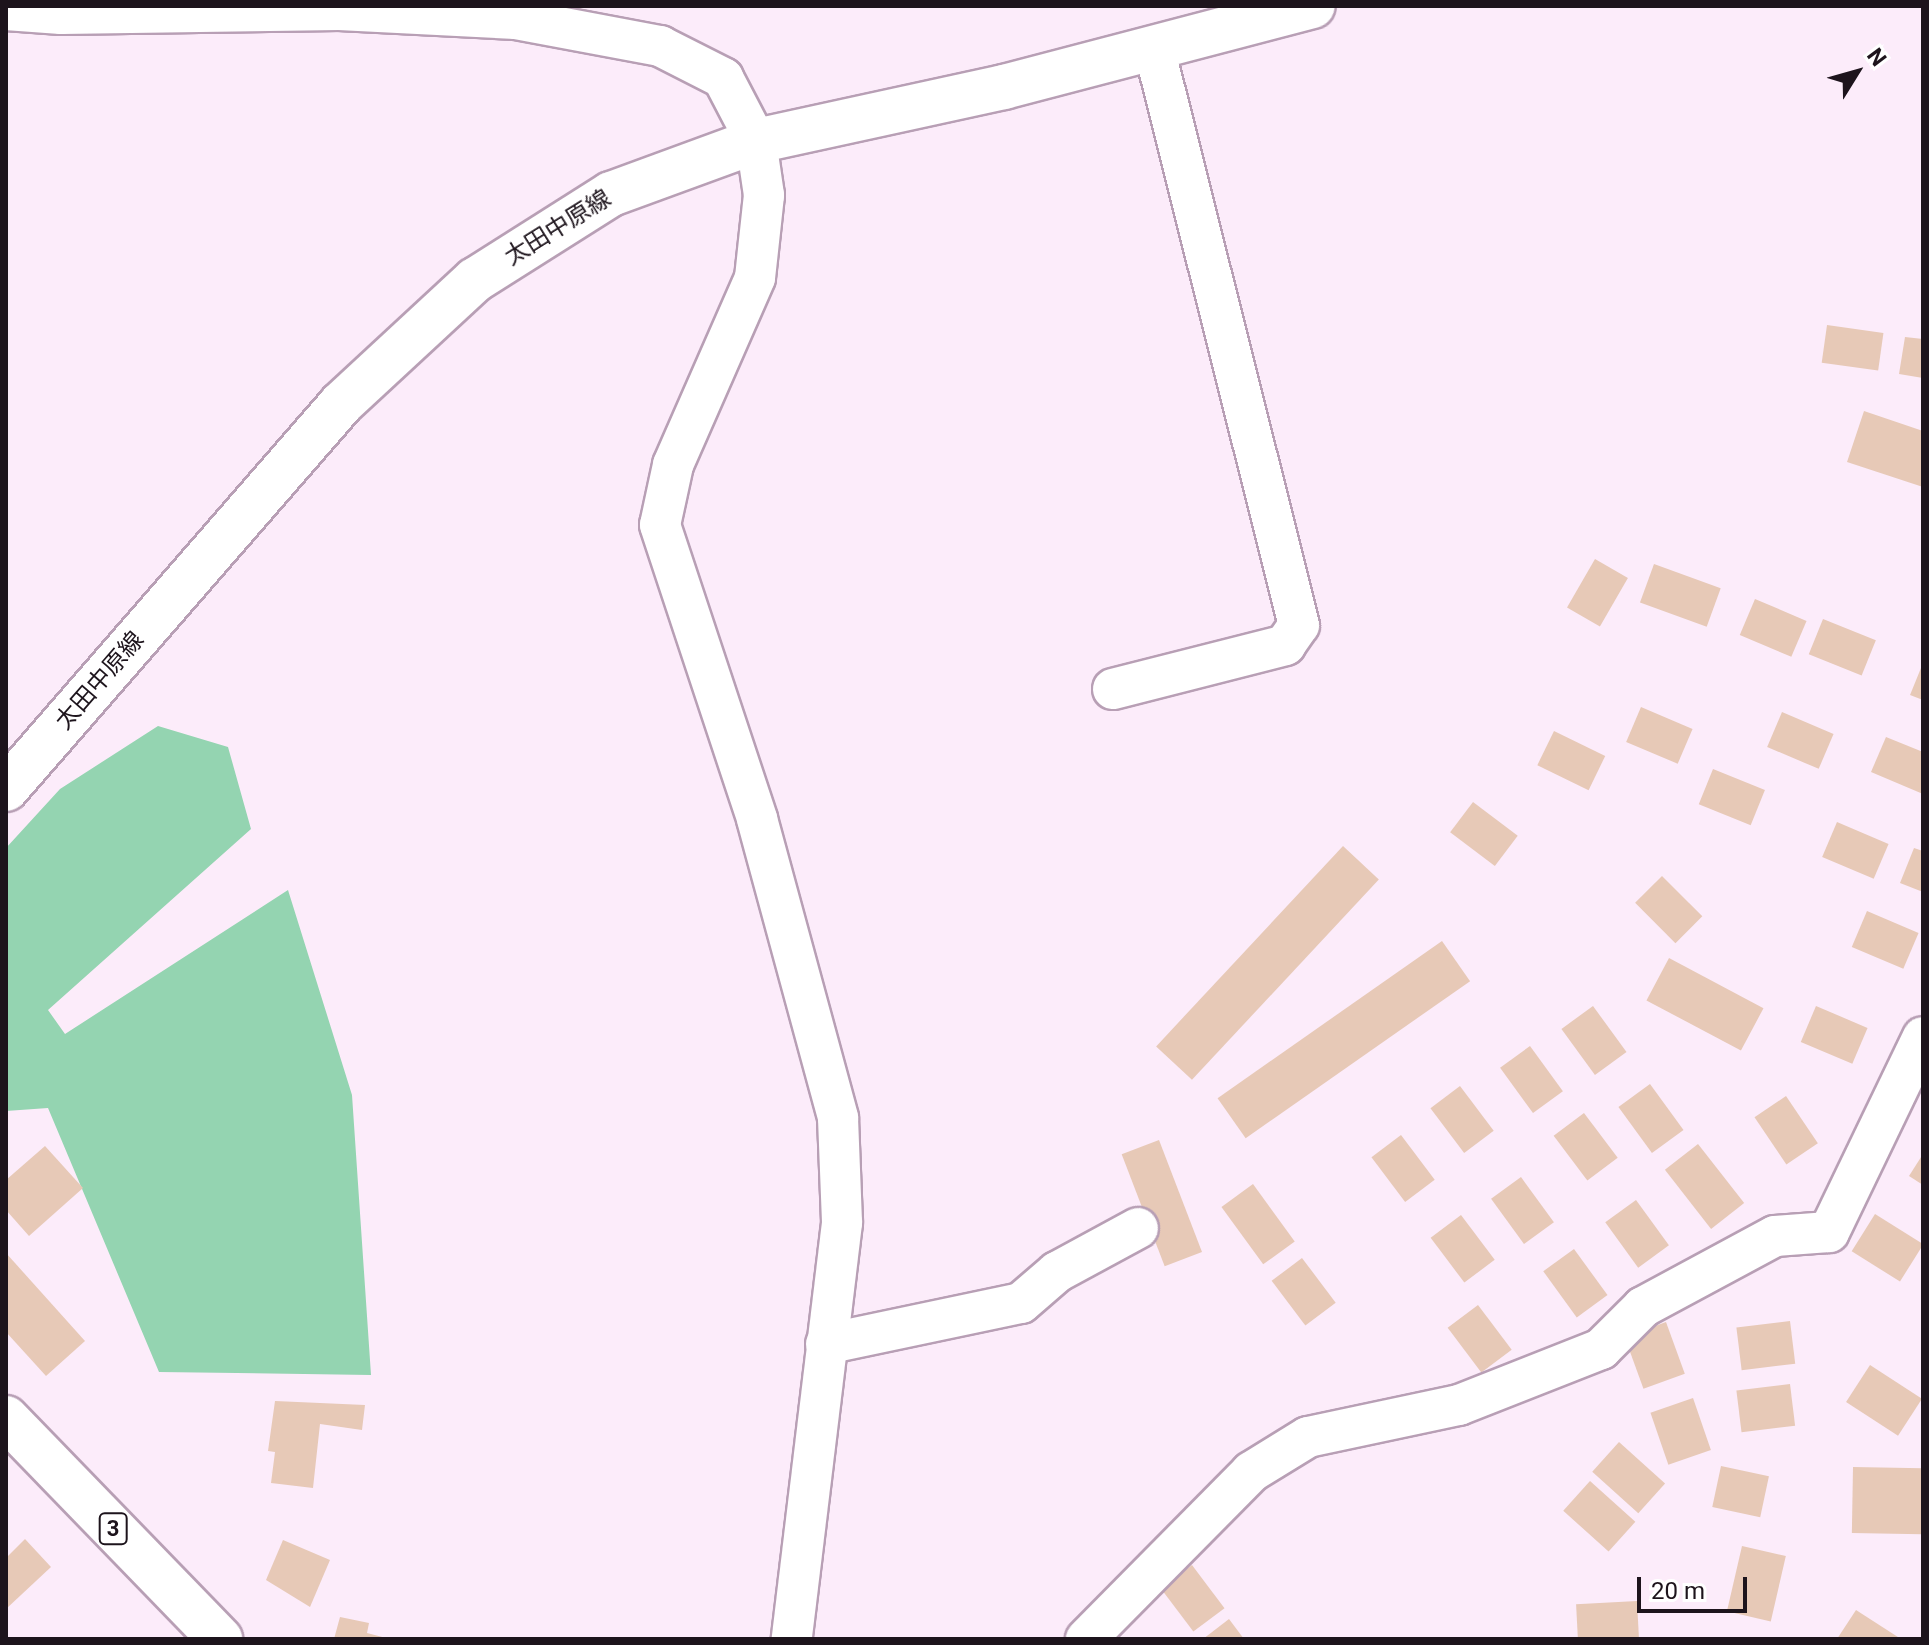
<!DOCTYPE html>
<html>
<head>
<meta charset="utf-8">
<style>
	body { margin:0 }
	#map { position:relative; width:1929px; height:1645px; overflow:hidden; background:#fcecfa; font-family:Roboto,"Noto Sans JP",sans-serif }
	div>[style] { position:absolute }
	.green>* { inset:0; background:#94d4b1 }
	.building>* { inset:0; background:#e7c9b7; transform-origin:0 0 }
	.roads { filter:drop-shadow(2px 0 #b89fb5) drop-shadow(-2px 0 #b89fb5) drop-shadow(0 2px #b89fb5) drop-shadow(0 -2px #b89fb5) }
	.street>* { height:40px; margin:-20px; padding:0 20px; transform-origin:20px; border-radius:20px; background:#fff }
	.secondary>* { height:44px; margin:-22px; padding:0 22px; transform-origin:22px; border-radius:22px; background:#fff }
	.primary>* { height:44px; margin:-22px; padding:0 22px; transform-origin:22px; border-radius:22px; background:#fff }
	span { translate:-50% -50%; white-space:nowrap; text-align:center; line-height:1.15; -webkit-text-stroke:6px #fff; paint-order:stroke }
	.shield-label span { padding:2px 6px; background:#fff; border:2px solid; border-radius:6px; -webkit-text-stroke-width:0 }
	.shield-label { font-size:22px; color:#1d141c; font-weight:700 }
	.street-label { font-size:24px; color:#1d141c }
	.frame { position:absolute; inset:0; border:8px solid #1d141c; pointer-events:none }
	.north { position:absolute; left:1817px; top:32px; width:80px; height:80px; -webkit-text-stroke:6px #fff; paint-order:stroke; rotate:53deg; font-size:22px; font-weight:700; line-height:32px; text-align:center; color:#1d141c }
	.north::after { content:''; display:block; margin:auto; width:28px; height:36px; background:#1d141c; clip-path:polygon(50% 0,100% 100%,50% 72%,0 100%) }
	.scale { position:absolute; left:1637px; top:1577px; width:110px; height:36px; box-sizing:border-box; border:4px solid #1d141c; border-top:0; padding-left:10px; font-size:24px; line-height:28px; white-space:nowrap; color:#1d141c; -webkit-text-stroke:6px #fff; paint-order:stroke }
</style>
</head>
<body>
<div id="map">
	<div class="green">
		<i style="clip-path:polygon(158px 726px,228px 747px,251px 829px,48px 1010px,65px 1034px,288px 890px,352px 1095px,371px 1375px,159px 1372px,48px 1108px,6px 1111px,6px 848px,60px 789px)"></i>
	</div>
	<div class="building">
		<i style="left:1827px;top:325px;width:57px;height:38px;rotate:8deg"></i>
		<i style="clip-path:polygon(1905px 337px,1923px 339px,1923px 378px,1899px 374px)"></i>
		<i style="clip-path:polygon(1864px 411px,1923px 431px,1923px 487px,1847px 462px)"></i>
		<i style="left:1595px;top:559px;width:38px;height:56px;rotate:30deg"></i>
		<i style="left:1654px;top:564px;width:71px;height:41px;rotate:20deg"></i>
		<i style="left:1755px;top:599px;width:56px;height:39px;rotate:23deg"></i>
		<i style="left:1823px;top:619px;width:57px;height:38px;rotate:22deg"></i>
		<i style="clip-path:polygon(1923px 663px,1923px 700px,1910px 695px)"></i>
		<i style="left:1641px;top:707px;width:56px;height:38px;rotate:23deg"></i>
		<i style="left:1782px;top:712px;width:56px;height:38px;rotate:23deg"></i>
		<i style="left:1554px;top:731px;width:57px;height:38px;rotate:26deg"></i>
		<i style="clip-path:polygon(1886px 737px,1923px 752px,1923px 794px,1871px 772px)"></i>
		<i style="left:1713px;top:769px;width:56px;height:38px;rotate:22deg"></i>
		<i style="left:1473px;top:802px;width:56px;height:38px;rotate:37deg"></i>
		<i style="left:1837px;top:822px;width:56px;height:38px;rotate:23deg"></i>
		<i style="left:1343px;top:846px;width:49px;height:274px;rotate:43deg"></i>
		<i style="clip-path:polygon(1914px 848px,1923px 851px,1923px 892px,1900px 883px)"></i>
		<i style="left:1662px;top:876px;width:57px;height:38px;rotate:45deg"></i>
		<i style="left:1867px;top:911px;width:56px;height:39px;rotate:23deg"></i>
		<i style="left:1442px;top:941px;width:49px;height:274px;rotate:55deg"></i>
		<i style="left:1669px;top:958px;width:107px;height:48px;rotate:28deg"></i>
		<i style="left:1593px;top:1006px;width:57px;height:39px;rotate:54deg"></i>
		<i style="left:1816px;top:1006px;width:56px;height:39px;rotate:23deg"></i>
		<i style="left:1530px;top:1046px;width:56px;height:37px;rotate:54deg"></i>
		<i style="left:1650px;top:1084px;width:57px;height:39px;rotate:54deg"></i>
		<i style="left:1460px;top:1086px;width:56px;height:37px;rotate:53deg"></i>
		<i style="left:1786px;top:1096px;width:57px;height:38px;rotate:56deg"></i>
		<i style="left:1584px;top:1113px;width:56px;height:38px;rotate:53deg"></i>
		<i style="left:1401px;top:1135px;width:56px;height:37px;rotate:53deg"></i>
		<i style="left:1159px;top:1140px;width:120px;height:40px;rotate:69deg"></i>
		<i style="left:1698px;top:1144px;width:75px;height:42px;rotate:52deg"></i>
		<i style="clip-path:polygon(45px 1146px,83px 1188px,29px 1236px,6px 1210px,6px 1180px)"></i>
		<i style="clip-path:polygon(1923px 1154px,1923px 1185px,1909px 1176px)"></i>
		<i style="left:1521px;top:1177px;width:56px;height:37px;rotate:54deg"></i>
		<i style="left:1253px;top:1184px;width:71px;height:39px;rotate:54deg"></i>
		<i style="left:1636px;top:1200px;width:56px;height:38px;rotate:54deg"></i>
		<i style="left:1875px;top:1214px;width:57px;height:44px;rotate:32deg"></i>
		<i style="left:1461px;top:1215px;width:56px;height:38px;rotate:53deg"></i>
		<i style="left:1574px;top:1249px;width:57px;height:38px;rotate:54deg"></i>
		<i style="clip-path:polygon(6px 1253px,85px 1341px,46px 1376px,6px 1332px)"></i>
		<i style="left:1302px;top:1258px;width:56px;height:38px;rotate:53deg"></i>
		<i style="left:1478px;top:1305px;width:56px;height:38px;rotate:53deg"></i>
		<i style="left:1790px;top:1321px;width:43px;height:54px;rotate:83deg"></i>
		<i style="left:1666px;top:1322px;width:55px;height:44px;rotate:70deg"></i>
		<i style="left:1870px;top:1365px;width:62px;height:44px;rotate:33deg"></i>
		<i style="left:1790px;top:1384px;width:42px;height:54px;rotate:83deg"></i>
		<i style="left:1693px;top:1398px;width:55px;height:45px;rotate:71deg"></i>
		<i style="clip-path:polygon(275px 1401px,365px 1405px,362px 1430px,320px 1424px,313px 1488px,271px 1483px,275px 1452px,268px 1451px)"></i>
		<i style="left:1619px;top:1442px;width:62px;height:40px;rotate:42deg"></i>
		<i style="left:1721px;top:1466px;width:49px;height:42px;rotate:12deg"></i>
		<i style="left:1853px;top:1467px;width:70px;height:66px;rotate:1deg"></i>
		<i style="left:1590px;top:1481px;width:61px;height:40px;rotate:42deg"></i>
		<i style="clip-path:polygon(25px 1539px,51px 1567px,6px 1609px,6px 1558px)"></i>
		<i style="clip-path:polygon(283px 1540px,330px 1560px,310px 1607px,266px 1580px)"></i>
		<i style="left:1742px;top:1546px;width:45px;height:67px;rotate:13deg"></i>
		<i style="left:1192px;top:1565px;width:54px;height:39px;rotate:53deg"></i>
		<i style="left:1637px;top:1601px;width:38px;height:61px;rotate:87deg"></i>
		<i style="clip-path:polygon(1856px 1610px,1901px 1639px,1837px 1639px)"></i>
		<i style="clip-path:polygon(340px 1617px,369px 1623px,367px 1633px,390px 1639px,334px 1639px)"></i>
		<i style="clip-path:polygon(1229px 1619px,1244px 1639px,1203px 1639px)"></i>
	</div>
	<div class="roads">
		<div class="street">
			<i style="left:6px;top:10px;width:55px;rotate:4.2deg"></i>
			<i style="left:61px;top:14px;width:278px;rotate:-0.8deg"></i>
			<i style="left:339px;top:10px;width:177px;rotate:2.9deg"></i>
			<i style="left:516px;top:19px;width:147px;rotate:10.6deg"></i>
			<i style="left:660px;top:46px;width:71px;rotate:26.9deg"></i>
			<i style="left:723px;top:78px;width:71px;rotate:62.4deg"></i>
			<i style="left:756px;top:141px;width:55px;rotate:81.6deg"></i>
			<i style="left:764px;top:195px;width:83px;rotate:96.2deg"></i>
			<i style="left:755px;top:278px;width:204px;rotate:113.7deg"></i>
			<i style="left:673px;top:465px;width:61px;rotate:102.2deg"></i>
			<i style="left:660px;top:525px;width:310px;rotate:71.7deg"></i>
			<i style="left:757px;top:819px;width:310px;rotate:74.8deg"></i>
			<i style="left:838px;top:1118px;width:105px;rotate:87.8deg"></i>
			<i style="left:842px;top:1223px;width:419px;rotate:96.9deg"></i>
			<i style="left:1113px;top:689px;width:178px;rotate:-14.3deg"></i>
			<i style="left:1285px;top:645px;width:24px;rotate:-55deg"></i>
			<i style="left:1299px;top:625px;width:595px;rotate:-104.11deg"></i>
			<i style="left:826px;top:1344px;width:199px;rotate:-11.9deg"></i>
			<i style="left:1021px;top:1303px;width:48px;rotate:-40.7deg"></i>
			<i style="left:1057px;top:1272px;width:92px;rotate:-28.5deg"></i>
			<i style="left:1086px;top:1639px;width:235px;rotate:-45.3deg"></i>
			<i style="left:1251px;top:1472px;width:67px;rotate:-31.6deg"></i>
			<i style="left:1308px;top:1437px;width:154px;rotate:-12deg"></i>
			<i style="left:1459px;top:1405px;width:153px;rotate:-21.5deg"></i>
			<i style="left:1601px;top:1349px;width:59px;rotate:-45deg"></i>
			<i style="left:1643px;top:1307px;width:150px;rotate:-28.3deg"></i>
			<i style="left:1775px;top:1236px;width:54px;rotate:-4.2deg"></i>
			<i style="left:1829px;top:1232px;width:216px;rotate:-64.3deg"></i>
		</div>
		<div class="secondary">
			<i style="left:6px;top:789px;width:510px;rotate:-48.97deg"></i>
			<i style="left:341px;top:404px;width:183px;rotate:-42.8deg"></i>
			<i style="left:475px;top:280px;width:161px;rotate:-32.3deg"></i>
			<i style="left:611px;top:194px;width:154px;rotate:-20.1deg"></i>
			<i style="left:756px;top:141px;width:254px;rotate:-12.3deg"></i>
			<i style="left:1004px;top:87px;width:319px;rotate:-14.7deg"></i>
		</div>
		<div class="primary">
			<i style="left:6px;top:1418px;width:308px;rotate:45.9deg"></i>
		</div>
	</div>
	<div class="shield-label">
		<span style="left:113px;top:1529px">3</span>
	</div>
	<div class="street-label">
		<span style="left:558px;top:228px;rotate:-32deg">太田中原線</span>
		<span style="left:100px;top:681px;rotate:-49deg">太田中原線</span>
	</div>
	<div class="frame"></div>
	<div class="north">N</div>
	<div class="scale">20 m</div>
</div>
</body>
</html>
